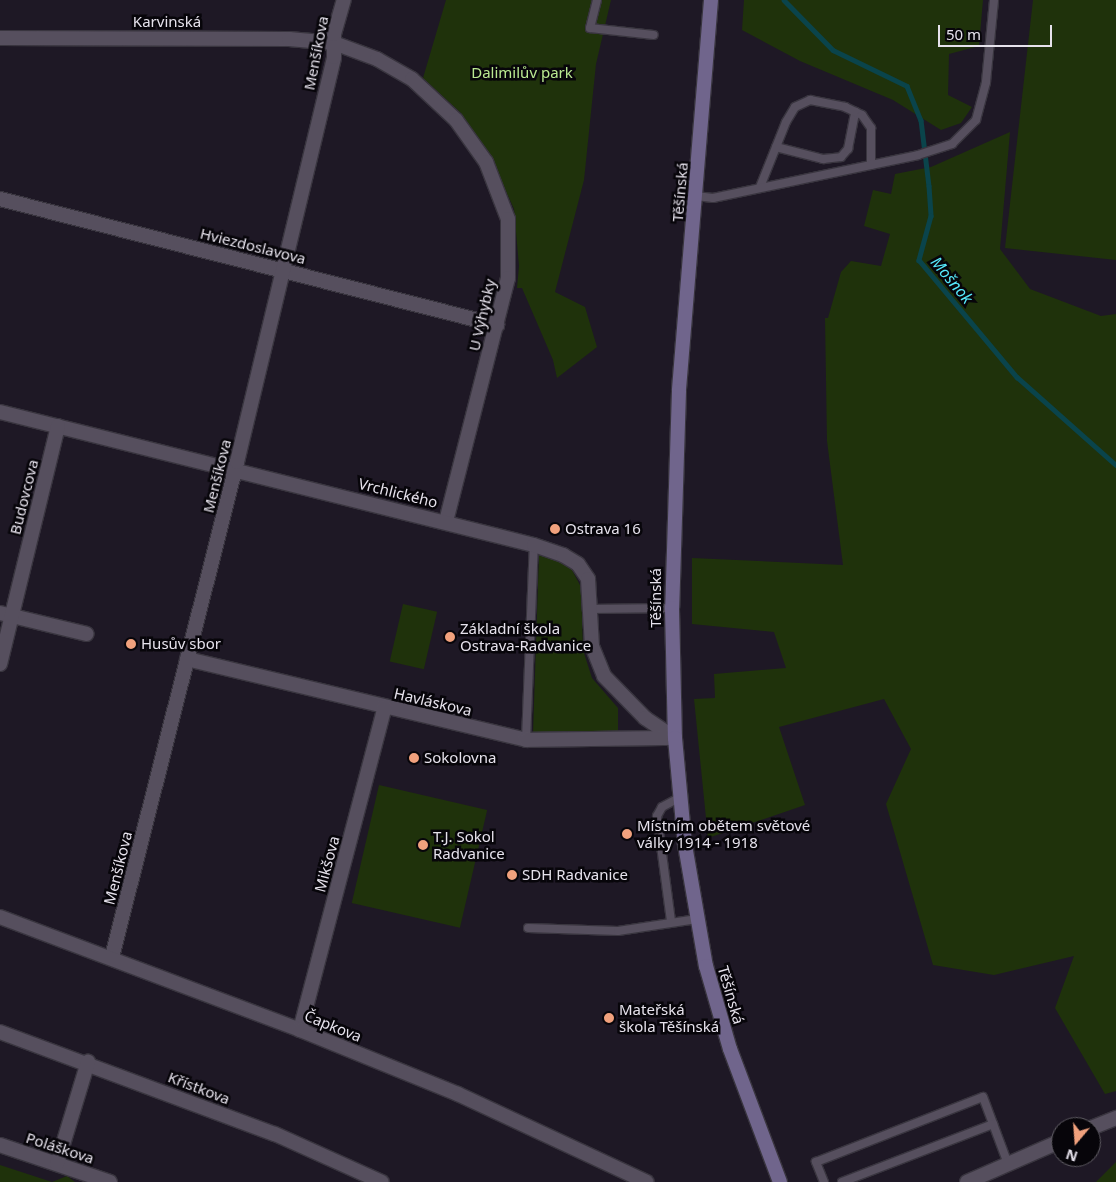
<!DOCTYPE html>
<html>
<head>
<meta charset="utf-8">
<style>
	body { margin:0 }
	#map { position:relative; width:1116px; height:1182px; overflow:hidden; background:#1e1825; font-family:"Noto Sans",sans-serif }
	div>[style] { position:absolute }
	.green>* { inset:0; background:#1f320b; transform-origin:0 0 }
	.stream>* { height:4.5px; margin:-2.25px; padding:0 2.25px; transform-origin:2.25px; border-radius:2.25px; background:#0a444b }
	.roads { filter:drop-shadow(1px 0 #39353f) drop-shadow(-1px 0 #39353f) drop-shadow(0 1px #39353f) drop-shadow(0 -1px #39353f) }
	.service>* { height:8px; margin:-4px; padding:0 4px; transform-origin:4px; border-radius:4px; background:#564f5e }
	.minor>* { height:14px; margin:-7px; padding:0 7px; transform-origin:7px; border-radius:7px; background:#564f5e }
	.tertiary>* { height:14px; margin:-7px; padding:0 7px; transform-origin:7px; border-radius:7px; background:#564f5e }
	.secondary>* { height:14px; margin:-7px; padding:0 7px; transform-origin:7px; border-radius:7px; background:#70658c }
	.dots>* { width:14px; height:14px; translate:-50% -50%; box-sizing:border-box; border:2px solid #07050a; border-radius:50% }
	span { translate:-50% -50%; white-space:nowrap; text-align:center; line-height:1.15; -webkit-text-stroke:5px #07050a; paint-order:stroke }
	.street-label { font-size:15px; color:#e6e2ec }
	.park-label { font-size:15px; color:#bae991 }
	.poi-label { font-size:15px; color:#e6e2ec }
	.left { translate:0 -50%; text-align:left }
	.water-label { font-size:16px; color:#56e8fa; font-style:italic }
	.north { position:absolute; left:1051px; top:1117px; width:50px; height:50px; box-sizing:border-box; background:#07050a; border:1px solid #605d64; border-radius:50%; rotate:198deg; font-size:14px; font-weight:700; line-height:20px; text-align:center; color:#e6e2ec }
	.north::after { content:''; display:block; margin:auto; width:18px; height:22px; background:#f1a17d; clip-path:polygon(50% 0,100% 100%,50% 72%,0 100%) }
	.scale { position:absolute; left:938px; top:25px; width:114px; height:22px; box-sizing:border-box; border:2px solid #e6e2ec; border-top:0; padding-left:6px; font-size:15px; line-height:18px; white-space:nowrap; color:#e6e2ec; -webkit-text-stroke:4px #07050a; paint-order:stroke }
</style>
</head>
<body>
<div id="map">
	<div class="green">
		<i style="clip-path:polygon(446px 0,611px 0,596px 64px,584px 180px,555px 292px,585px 307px,597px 347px,557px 378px,553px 360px,522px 288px,517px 288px,519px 266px,514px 209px,489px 154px,461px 113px,423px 78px)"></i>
		<i style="clip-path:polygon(744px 0,983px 0,979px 46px,949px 54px,948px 95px,972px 107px,961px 123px,941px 130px,893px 100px,800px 61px,742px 30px)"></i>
		<i style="clip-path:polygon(1033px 0,1116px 0,1116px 260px,1005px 248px)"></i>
		<i style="clip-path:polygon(1010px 132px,1000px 249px,1030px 289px,1101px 316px,1116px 314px,1116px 1091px,1105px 1094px,1055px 1008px,1074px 956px,994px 975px,933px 965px,886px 804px,911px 749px,884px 699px,779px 727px,805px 805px,708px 838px,694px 699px,715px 698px,714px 674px,786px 668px,774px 632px,692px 624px,692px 558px,843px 565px,827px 441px,825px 318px,828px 318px,841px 272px,851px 261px,881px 266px,890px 234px,864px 226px,873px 190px,891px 194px,895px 174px,931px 167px)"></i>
		<i style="clip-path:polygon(539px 555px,554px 558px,572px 570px,581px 587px,583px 650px,592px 678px,618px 708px,618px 732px,533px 733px)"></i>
		<i style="left:403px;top:604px;width:35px;height:59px;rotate:13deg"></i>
		<i style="left:379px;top:785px;width:111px;height:121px;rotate:13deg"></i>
		<i style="clip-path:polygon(1116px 1162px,1116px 1182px,1096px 1182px)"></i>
		<i style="clip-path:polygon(0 1165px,52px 1182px,67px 1176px,75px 1182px,0 1182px)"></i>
	</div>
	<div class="stream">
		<i style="left:784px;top:0;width:70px;rotate:45.6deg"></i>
		<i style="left:833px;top:50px;width:82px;rotate:25.9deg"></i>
		<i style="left:907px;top:86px;width:37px;rotate:68deg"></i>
		<i style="left:921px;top:120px;width:66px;rotate:83.1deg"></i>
		<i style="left:929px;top:186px;width:30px;rotate:86deg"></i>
		<i style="left:931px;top:216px;width:46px;rotate:105.3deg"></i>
		<i style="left:919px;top:260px;width:153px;rotate:50.1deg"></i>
		<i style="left:1017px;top:377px;width:132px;rotate:41.6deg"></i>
	</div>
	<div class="roads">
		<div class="service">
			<i style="left:597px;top:0;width:29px;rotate:104deg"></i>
			<i style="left:590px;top:28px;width:64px;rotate:6.2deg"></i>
			<i style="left:776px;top:147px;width:49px;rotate:14.3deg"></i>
			<i style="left:823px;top:159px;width:18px;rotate:-6deg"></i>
			<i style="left:841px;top:157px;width:11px;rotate:-49deg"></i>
			<i style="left:848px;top:149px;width:38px;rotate:-79deg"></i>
			<i style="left:760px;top:187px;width:70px;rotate:-68.2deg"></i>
			<i style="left:786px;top:122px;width:17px;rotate:-59deg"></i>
			<i style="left:795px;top:107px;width:17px;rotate:-25deg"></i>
			<i style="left:810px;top:100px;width:36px;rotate:11deg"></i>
			<i style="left:845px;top:107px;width:19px;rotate:25deg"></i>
			<i style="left:862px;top:115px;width:16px;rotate:55deg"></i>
			<i style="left:871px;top:128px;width:37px;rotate:90deg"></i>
			<i style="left:696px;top:196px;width:17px;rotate:7deg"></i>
			<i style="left:713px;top:198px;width:209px;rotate:-11.8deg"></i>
			<i style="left:918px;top:155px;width:36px;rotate:-18deg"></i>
			<i style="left:952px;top:144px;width:34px;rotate:-45deg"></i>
			<i style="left:976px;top:120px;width:39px;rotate:-75deg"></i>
			<i style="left:986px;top:82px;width:82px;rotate:-84.4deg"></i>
			<i style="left:591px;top:609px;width:81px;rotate:-0.7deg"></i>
			<i style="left:526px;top:740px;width:195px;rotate:-87.7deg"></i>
			<i style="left:671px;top:921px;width:106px;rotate:-97.6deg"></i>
			<i style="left:657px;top:816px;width:10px;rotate:-61deg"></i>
			<i style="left:662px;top:807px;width:19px;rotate:-28deg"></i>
			<i style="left:528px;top:928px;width:90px;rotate:1.9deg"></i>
			<i style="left:618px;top:931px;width:80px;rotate:-8.6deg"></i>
			<i style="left:824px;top:1182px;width:22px;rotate:-112deg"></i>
			<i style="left:816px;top:1162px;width:179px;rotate:-21.3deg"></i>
			<i style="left:983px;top:1097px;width:72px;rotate:69.5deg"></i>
			<i style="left:842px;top:1182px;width:162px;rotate:-21deg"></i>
		</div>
		<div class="minor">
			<i style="left:0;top:38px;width:289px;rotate:0.2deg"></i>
			<i style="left:289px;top:39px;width:45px;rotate:5.1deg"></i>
			<i style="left:334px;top:43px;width:46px;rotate:20.4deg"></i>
			<i style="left:377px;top:59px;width:40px;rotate:29.7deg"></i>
			<i style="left:412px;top:79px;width:60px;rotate:43deg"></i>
			<i style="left:456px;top:120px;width:52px;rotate:54.5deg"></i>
			<i style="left:486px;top:162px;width:61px;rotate:68.9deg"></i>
			<i style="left:508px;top:219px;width:59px;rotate:90deg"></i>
			<i style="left:508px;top:278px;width:252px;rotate:104.3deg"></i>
			<i style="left:0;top:199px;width:513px;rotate:14.23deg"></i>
			<i style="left:0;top:412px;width:550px;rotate:13.99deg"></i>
			<i style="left:534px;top:545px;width:31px;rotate:19deg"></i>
			<i style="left:563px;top:555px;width:17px;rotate:31deg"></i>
			<i style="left:578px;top:564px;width:18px;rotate:56deg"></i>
			<i style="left:588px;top:579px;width:67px;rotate:86.6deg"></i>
			<i style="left:592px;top:646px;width:32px;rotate:68deg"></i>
			<i style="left:604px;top:676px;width:59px;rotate:45.7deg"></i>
			<i style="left:645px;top:718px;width:36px;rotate:34deg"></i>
			<i style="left:0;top:613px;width:89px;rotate:13.6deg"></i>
			<i style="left:187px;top:659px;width:349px;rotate:13.4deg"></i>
			<i style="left:526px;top:740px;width:149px;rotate:-0.8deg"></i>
			<i style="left:0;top:664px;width:245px;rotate:-76.3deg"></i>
			<i style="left:112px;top:957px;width:511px;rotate:-75.83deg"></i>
			<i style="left:237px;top:462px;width:416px;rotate:-76.5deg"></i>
			<i style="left:334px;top:57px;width:23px;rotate:-90deg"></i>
			<i style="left:334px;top:34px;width:35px;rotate:-74deg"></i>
			<i style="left:300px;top:1030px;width:334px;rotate:-75.3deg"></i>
			<i style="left:0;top:1032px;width:293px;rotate:20.4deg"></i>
			<i style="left:275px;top:1134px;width:117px;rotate:24.2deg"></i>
			<i style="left:0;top:1145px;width:116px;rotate:18.6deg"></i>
			<i style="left:57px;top:1164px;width:107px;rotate:-73.1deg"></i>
		</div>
		<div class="tertiary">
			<i style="left:0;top:917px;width:321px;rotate:20.6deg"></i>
			<i style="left:300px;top:1030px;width:170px;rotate:22.1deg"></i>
			<i style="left:458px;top:1094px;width:208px;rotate:25deg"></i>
			<i style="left:1091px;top:1128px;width:27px;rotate:-22deg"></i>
			<i style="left:967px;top:1182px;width:103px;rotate:-23.6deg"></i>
		</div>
		<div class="secondary">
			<i style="left:711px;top:0;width:392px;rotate:94.7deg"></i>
			<i style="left:679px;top:391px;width:217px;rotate:91.8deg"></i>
			<i style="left:672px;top:608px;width:130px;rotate:88.7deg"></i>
			<i style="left:675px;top:738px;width:107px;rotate:84.7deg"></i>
			<i style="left:685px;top:845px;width:123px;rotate:80.2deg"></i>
			<i style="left:706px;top:966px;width:86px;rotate:73.9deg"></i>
			<i style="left:730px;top:1049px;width:142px;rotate:69.4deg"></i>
		</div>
	</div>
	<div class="dots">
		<i style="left:555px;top:529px;background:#f1a17d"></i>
		<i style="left:450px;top:637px;background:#f1a17d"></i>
		<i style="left:131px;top:644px;background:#f1a17d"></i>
		<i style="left:414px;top:758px;background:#f1a17d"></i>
		<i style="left:627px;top:834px;background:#f1a17d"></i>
		<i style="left:423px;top:845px;background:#f1a17d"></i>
		<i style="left:512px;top:875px;background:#f1a17d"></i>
		<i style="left:609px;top:1018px;background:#f1a17d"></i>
	</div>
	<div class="street-label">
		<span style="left:167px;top:22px">Karvinská</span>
		<span style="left:316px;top:53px;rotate:-79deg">Menšíkova</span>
		<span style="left:680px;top:192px;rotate:-85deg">Těšínská</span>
		<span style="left:253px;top:246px;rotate:14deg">Hviezdoslavova</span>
		<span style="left:482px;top:315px;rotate:-77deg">U Výhybky</span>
		<span style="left:217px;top:476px;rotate:-76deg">Menšíkova</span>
		<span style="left:398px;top:493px;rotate:14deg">Vrchlického</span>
		<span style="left:24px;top:497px;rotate:-76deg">Budovcova</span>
		<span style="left:656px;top:598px;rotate:-90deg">Těšínská</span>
		<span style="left:433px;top:702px;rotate:13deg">Havláskova</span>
		<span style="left:327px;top:864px;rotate:-75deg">Mikšova</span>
		<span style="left:118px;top:868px;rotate:-76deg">Menšíkova</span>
		<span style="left:731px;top:995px;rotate:74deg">Těšínská</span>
		<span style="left:333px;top:1026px;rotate:22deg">Čapkova</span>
		<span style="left:199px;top:1088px;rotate:21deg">Křístkova</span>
		<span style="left:60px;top:1148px;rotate:18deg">Poláškova</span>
	</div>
	<div class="park-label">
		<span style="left:522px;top:73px">Dalimilův park</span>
	</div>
	<div class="poi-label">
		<span class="left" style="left:565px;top:529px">Ostrava 16</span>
		<span class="left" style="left:460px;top:637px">Základní škola<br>Ostrava-Radvanice</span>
		<span class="left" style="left:141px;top:644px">Husův sbor</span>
		<span class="left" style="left:424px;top:758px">Sokolovna</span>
		<span class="left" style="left:637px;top:834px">Místním obětem světové<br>války 1914 - 1918</span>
		<span class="left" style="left:433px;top:845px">T.J. Sokol<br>Radvanice</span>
		<span class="left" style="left:522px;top:875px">SDH Radvanice</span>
		<span class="left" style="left:619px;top:1018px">Mateřská<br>škola Těšínská</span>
	</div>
	<div class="water-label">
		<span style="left:952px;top:280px;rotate:50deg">Mošnok</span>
	</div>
	<div class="north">N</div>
	<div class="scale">50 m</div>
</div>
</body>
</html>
